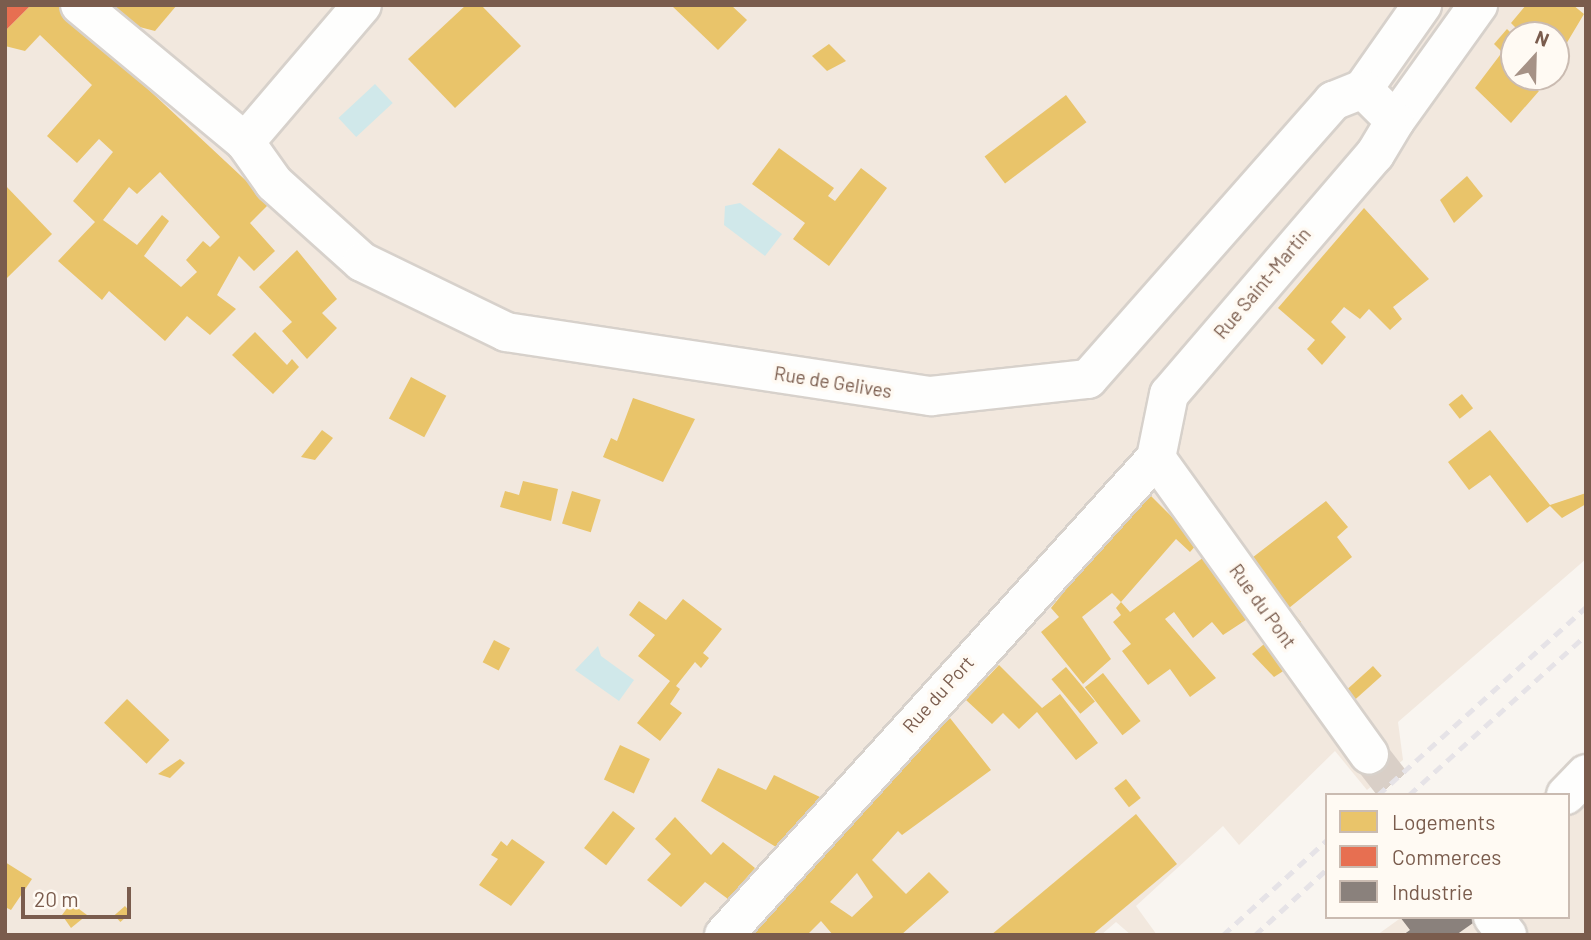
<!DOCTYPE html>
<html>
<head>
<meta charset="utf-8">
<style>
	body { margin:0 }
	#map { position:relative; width:1591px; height:940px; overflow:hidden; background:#f9f5f0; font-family:Barlow,sans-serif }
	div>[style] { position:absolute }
	.residential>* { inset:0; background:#f2e8de }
	.water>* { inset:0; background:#d0e8ea; transform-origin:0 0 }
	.homes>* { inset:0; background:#e9c46a; transform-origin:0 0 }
	.shops>* { inset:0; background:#e76f51 }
	.industry>* { inset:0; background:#8a817c }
	.secondary-tunnel>* { height:38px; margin-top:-19px; transform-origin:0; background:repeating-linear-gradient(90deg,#d9cfc7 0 38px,transparent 0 57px) }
	.roads { filter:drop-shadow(2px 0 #d7d1cb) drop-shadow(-2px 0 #d7d1cb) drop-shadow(0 2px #d7d1cb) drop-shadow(0 -2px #d7d1cb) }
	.street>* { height:38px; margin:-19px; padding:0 19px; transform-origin:19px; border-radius:19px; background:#fefefd }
	.secondary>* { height:38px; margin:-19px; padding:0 19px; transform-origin:19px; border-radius:19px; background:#fefefd }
	.rail>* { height:5px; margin-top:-2.5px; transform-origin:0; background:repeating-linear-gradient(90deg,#e6e3e7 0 10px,transparent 0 17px) }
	span { translate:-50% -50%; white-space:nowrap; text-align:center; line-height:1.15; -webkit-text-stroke:7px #fffaf3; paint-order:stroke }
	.street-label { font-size:19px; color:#7a5c4d }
	.frame { position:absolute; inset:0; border:7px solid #7a5c4d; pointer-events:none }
	.legend { position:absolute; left:1325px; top:793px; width:245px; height:126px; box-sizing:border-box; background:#fffaf3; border:2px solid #cabbb1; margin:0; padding:9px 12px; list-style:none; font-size:21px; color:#7a5c4d }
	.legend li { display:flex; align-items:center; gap:14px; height:35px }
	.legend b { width:35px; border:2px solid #cabbb1 }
	.north { position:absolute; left:1500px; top:21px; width:70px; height:70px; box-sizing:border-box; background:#fffaf3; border:2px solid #cabbb1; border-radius:50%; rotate:22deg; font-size:19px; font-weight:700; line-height:28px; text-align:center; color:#7a5c4d }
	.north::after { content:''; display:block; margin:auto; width:24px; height:32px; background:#a69286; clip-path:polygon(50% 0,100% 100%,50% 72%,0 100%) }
	.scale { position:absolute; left:21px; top:887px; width:110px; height:32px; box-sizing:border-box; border:4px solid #7a5c4d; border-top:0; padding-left:9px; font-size:21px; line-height:24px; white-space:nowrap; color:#7a5c4d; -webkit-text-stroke:5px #fffaf3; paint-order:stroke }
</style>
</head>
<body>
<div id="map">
	<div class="residential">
		<i style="clip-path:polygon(evenodd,5px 5px,1586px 5px,1586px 559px,1398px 722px,1403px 760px,1367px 790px,1335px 751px,1239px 845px,1223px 826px,1136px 906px,1157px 935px,1131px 935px,1116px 922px,1101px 935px,5px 935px,5px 5px,1514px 35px,1556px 35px,1556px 77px,1514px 77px,1514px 35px)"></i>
		<i style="clip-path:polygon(1586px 751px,1586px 935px,1377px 935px,1402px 917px,1568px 917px,1568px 795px,1541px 795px)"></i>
	</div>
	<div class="water">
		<i style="left:375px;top:84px;width:26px;height:50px;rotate:47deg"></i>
		<i style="clip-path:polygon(740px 203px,782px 234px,765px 256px,724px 225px,725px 206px)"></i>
		<i style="clip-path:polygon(598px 646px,601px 656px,634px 680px,619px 701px,575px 670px)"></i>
	</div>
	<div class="homes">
		<i style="clip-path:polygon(evenodd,31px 5px,58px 5px,270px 203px,250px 223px,275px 251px,254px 271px,239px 256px,217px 295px,236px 309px,210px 335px,187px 316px,165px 341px,109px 291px,102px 300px,58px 261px,95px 222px,73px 201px,113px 152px,99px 139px,77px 163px,47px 136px,92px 85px,40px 35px,25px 51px,5px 46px,5px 31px,31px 5px,160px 172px,220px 237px,210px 247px,203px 241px,186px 260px,197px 272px,181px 287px,144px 256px,169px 221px,162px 215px,137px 245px,103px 220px,129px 187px,137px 194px,160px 172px)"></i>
		<i style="clip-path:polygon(109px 5px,177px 5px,155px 31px,132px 25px)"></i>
		<i style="clip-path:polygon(466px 5px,481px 5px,521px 46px,455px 108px,408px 59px)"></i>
		<i style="clip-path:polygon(671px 5px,731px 5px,747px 20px,718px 50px)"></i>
		<i style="clip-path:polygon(1526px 5px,1573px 5px,1584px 14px,1556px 61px,1556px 35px,1523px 35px,1511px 23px)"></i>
		<i style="clip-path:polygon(1507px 29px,1514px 36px,1514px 64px,1494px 44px)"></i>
		<i style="clip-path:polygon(829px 44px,846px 61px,827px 71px,812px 56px)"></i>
		<i style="clip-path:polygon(1500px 55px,1514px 77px,1539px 91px,1511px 123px,1475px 88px)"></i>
		<i style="left:1066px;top:95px;width:34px;height:102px;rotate:53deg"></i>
		<i style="clip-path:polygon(779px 148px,834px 188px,828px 196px,835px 201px,861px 168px,887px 188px,829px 266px,793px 239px,805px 223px,752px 184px)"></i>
		<i style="clip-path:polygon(1467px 176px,1483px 196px,1454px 223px,1440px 200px)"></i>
		<i style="clip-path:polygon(5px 185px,52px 234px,7px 278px,5px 276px)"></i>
		<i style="clip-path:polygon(1364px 208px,1429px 279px,1393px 307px,1402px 319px,1390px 330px,1369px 309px,1360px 319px,1344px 307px,1331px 322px,1346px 337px,1322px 365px,1307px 349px,1315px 340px,1278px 308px)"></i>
		<i style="clip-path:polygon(297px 250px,337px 299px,322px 313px,337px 328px,307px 359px,282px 331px,292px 322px,259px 287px)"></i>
		<i style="clip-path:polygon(255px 332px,287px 365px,292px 359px,299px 367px,273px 394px,232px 355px)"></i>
		<i style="left:411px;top:377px;width:40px;height:47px;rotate:28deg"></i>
		<i style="left:1462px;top:394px;width:18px;height:17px;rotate:52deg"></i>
		<i style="clip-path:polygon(633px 398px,695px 419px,663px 482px,603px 457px,611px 438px,617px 441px)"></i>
		<i style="clip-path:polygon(322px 430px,333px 438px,315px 460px,301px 457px)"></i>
		<i style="clip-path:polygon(1490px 430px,1550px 505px,1586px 493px,1586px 504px,1562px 518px,1550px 506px,1527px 523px,1490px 475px,1469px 490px,1448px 462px)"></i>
		<i style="clip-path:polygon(523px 481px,558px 489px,551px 521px,500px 507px,505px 491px,519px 495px)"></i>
		<i style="left:572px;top:491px;width:30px;height:34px;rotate:17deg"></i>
		<i style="clip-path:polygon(1146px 491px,1198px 543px,1190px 552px,1176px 539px,1121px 602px,1112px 593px,1082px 617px,1111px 659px,1083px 684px,1041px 632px,1059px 617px,1051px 608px)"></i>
		<i style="clip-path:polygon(1326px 501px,1348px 527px,1337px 537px,1352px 557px,1289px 608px,1301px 622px,1296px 626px,1248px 561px)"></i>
		<i style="clip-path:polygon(1208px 554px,1252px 616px,1223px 635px,1212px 622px,1193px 638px,1174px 612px,1165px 619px,1216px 678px,1190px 697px,1170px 669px,1148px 685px,1122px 651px,1131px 644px,1113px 622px,1121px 615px,1116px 608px,1121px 602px,1130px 612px)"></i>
		<i style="clip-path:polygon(683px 599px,722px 629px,703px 653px,709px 658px,701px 668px,695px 662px,676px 686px,680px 689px,670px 704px,682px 713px,660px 741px,637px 723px,670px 681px,638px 656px,655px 635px,629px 615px,639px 601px,666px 620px)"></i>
		<i style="left:494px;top:640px;width:18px;height:25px;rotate:27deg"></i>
		<i style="clip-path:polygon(1269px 640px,1288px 668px,1274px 677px,1252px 654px)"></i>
		<i style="clip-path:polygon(999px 665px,1042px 708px,1060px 694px,1098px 743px,1076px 760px,1037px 712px,1019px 729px,1003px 713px,992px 724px,966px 700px)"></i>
		<i style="left:1373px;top:666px;width:13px;height:38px;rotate:48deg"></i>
		<i style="left:1066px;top:667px;width:45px;height:19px;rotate:50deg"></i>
		<i style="left:1103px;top:673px;width:61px;height:23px;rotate:52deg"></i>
		<i style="left:127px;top:699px;width:59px;height:33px;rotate:44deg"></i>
		<i style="clip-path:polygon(evenodd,950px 718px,991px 770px,902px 835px,898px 831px,872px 860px,906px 894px,929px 872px,949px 892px,901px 935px,833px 935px,821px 921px,807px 935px,740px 935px,950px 718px,857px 873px,873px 897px,852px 917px,830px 902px,857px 873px)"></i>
		<i style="left:620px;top:745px;width:33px;height:38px;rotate:25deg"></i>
		<i style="clip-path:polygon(180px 759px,185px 763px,170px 778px,158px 774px)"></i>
		<i style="clip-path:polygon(718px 768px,766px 790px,774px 775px,822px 798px,776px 847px,701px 801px)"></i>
		<i style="left:1126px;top:779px;width:24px;height:15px;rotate:52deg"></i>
		<i style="left:613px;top:811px;width:28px;height:47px;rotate:38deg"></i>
		<i style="clip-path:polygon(1136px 814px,1177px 864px,1092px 935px,991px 935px)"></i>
		<i style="clip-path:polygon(675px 817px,711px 855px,723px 842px,755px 868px,728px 899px,705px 882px,681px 907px,647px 880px,671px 854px,655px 839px)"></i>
		<i style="clip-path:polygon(512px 839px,545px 862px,511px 906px,479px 885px,498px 859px,491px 855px,501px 841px,507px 846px)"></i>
		<i style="clip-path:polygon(5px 862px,32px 879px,11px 910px,5px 907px)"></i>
		<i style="clip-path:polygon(71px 903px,87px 915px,71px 928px,62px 915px)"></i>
		<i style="left:125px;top:906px;width:9px;height:14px;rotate:49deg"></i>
	</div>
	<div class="shops">
		<i style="clip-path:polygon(5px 5px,31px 5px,5px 31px)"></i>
	</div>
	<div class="industry">
		<i style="clip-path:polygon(1400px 917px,1472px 917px,1473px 923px,1456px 935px,1403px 935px,1410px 930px)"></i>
	</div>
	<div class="secondary-tunnel">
		<i style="left:1369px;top:754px;width:52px;rotate:52deg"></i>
	</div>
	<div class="roads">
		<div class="street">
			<i style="left:1363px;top:89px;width:103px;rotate:-54.9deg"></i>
			<i style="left:1395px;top:121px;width:143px;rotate:-54.4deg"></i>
			<i style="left:245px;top:142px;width:180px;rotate:-49.5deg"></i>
			<i style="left:1566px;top:795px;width:29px;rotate:-46deg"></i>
			<i style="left:724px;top:935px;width:644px;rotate:-47.83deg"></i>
		</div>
		<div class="secondary">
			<i style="left:80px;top:5px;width:214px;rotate:39.7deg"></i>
			<i style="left:245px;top:142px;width:50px;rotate:54.7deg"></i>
			<i style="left:274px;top:183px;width:118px;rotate:41.9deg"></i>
			<i style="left:362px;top:262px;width:160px;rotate:25.9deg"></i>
			<i style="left:506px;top:332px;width:430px;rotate:8.6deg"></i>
			<i style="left:931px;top:396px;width:158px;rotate:-6.2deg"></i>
			<i style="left:1088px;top:379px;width:371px;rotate:-48.6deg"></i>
			<i style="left:1333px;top:101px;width:32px;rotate:-22deg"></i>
			<i style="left:1363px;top:89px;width:45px;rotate:45deg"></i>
			<i style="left:1395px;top:121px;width:39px;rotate:121deg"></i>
			<i style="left:1375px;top:154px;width:316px;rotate:130.6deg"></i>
			<i style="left:1169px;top:394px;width:65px;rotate:101.5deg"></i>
			<i style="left:1156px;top:458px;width:365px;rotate:54.3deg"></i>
			<i style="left:1493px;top:917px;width:23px;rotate:52deg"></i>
		</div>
	</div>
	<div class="rail">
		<i style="left:1378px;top:795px;width:280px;rotate:-42.1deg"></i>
		<i style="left:1409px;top:795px;width:239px;rotate:-42.1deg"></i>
		<i style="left:1223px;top:935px;width:141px;rotate:-42.4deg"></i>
		<i style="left:1255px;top:935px;width:98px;rotate:-42.5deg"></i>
	</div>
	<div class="street-label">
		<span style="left:1262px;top:283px;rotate:-50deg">Rue Saint-Martin</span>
		<span style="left:833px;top:382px;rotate:9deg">Rue de Gelives</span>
		<span style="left:1263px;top:606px;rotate:54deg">Rue du Pont</span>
		<span style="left:938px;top:694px;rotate:-48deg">Rue du Port</span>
	</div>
	<div class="frame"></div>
	<ul class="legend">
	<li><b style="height:19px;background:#e9c46a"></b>Logements</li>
	<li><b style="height:19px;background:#e76f51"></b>Commerces</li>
	<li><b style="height:19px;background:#8a817c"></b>Industrie</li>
	</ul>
	<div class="north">N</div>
	<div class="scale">20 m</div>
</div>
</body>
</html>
